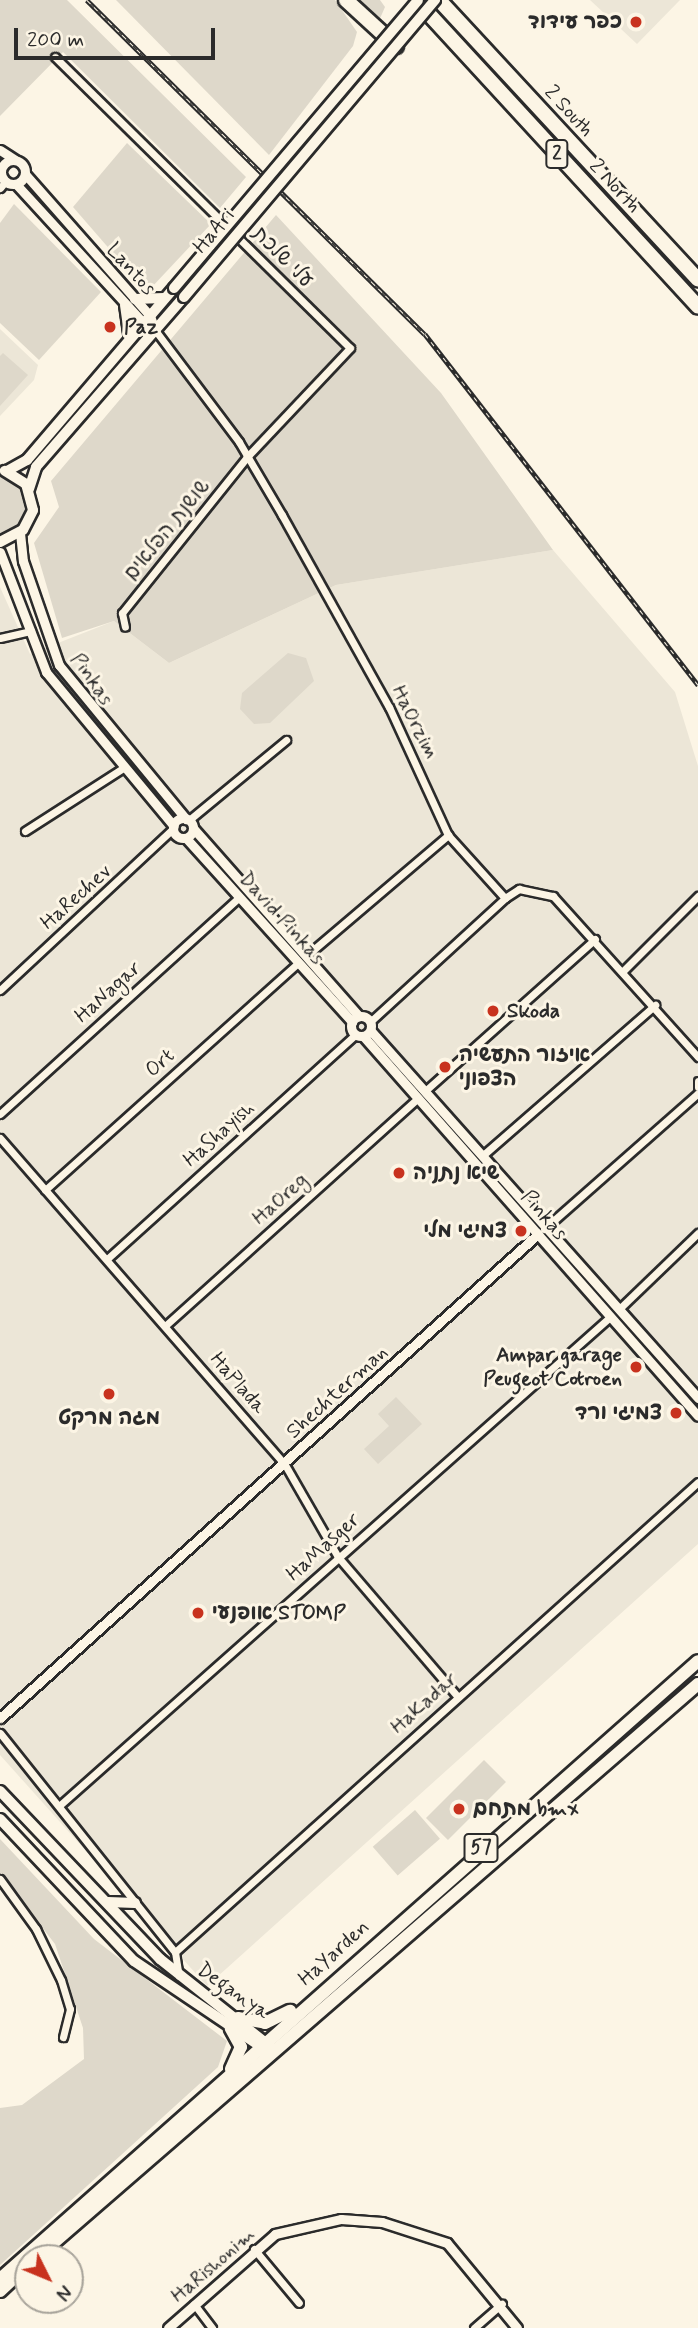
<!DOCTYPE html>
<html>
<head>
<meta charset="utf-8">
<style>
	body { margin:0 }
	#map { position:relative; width:698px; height:2328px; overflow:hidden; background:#fcf5e5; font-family:Mynerve,"Playpen Sans Hebrew",sans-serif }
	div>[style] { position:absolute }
	.built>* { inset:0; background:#ece6d7 }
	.green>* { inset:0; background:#ded8ca; transform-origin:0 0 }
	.roads { filter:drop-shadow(2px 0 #2b2b2b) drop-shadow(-2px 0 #2b2b2b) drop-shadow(0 2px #2b2b2b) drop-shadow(0 -2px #2b2b2b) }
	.minor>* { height:7px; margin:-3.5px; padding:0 3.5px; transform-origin:3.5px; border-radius:3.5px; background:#fcf5e5 }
	.tertiary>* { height:9px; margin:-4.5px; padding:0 4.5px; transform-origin:4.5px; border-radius:4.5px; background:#fcf5e5 }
	.tertiary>.ring { margin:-4.5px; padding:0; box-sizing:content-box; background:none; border:9px solid #fcf5e5; border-radius:50% }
	.secondary>* { height:10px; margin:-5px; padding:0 5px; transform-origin:5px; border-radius:5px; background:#fcf5e5 }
	.trunk>* { height:12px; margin:-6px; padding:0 6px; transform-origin:6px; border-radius:6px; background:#fcf5e5 }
	.motorway>* { height:14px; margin:-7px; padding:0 7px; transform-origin:7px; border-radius:7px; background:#fcf5e5 }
	.rail>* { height:4.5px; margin-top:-2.25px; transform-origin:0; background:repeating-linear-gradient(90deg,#fcf5e5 0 5px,#2b2b2b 0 10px); box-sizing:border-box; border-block:2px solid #2b2b2b }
	.bridges { filter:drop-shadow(2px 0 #2b2b2b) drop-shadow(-2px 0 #2b2b2b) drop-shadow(0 2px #2b2b2b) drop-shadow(0 -2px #2b2b2b) }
	.secondary-bridge>* { height:10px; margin:-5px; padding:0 5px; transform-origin:5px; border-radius:5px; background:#fcf5e5 }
	.dots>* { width:19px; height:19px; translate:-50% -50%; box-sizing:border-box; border:4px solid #fcf5e5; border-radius:50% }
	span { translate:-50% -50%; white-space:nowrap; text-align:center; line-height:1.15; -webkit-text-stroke:6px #fcf5e5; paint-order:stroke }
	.shield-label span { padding:2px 5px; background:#fcf5e5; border:2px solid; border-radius:5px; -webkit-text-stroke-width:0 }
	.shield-label { font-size:19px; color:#2b2b2b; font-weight:700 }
	.poi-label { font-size:21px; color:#2b2b2b; font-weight:700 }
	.right { translate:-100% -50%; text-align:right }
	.left { translate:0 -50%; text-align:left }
	.street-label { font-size:21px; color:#2b2b2b }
	.north { position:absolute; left:14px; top:2244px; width:70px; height:70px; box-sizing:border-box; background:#fcf5e5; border:2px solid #a8a49b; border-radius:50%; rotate:133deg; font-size:19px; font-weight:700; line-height:28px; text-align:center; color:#2b2b2b }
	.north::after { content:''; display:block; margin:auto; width:24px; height:32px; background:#c8321e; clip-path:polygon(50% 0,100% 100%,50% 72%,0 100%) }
	.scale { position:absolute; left:14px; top:28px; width:201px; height:32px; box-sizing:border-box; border:4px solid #2b2b2b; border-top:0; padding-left:9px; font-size:21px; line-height:24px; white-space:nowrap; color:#2b2b2b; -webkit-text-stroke:5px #fcf5e5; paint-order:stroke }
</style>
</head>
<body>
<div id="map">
	<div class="built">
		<i style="clip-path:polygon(590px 0,680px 0,637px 44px)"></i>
		<i style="clip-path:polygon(0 329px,38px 365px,34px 380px,0 416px)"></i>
		<i style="clip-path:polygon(553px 550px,675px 692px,698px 766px,698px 1544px,207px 1986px,0 1755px,0 587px,30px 654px,114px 621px,169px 663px,336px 585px)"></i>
	</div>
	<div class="green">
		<i style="clip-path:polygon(0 0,67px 0,246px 177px,220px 208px,63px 52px,0 116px)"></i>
		<i style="clip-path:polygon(116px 0,335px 0,357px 32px,353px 46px,269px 155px)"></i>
		<i style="clip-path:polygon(358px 0,380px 0,385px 7px,378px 23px)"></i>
		<i style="clip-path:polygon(127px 143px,211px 224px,151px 288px,139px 283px,73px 207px)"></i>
		<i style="clip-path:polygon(14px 204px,101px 292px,39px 360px,0 323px,0 223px)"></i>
		<i style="clip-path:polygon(276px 215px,441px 393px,553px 550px,336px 585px,169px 663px,114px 621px,62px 638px,34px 543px,59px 507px,51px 481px)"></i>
		<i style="clip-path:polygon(3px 353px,28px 375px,0 406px,0 356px)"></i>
		<i style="clip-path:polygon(0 474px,27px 493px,28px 516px,0 538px)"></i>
		<i style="clip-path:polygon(288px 653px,306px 658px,314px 681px,270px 723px,254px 724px,240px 709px,242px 693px)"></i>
		<i style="clip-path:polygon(396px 1397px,422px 1424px,378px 1464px,364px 1449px,389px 1426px,378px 1414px)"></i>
		<i style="left:484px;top:1760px;width:31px;height:82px;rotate:45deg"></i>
		<i style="left:415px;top:1810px;width:38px;height:56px;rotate:49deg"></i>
		<i style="clip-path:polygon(0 1839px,94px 1939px,227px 2041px,218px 2067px,0 2265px,0 2108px,22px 2105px,84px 2059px,83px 2028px,55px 1944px,0 1873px)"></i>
	</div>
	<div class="roads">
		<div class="minor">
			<i style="left:55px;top:57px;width:414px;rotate:44.6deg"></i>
			<i style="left:350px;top:348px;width:150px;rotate:133.4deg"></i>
			<i style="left:247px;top:457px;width:200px;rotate:128.7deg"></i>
			<i style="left:122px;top:613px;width:14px;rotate:78deg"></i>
			<i style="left:0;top:188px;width:8px;rotate:-50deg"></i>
			<i style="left:155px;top:330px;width:140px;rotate:53.1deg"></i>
			<i style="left:239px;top:442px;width:85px;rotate:59.5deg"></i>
			<i style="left:282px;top:515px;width:220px;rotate:60.9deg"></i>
			<i style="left:389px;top:707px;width:141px;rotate:65.3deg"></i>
			<i style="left:448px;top:835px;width:85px;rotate:47.9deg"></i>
			<i style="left:505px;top:898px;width:17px;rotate:-33deg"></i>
			<i style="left:519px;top:889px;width:35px;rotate:12deg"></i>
			<i style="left:553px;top:896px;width:217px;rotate:48deg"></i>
			<i style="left:0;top:638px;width:32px;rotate:-13deg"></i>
			<i style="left:189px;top:820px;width:126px;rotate:-39.5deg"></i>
			<i style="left:25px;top:831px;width:117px;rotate:-32.7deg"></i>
			<i style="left:306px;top:956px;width:187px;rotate:-40.4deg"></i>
			<i style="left:624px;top:970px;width:105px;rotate:-45deg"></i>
			<i style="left:0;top:990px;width:238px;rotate:-43deg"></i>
			<i style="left:371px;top:1021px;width:182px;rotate:-42.5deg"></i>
			<i style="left:698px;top:1081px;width:6px;rotate:90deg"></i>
			<i style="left:425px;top:1091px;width:228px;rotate:-41.8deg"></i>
			<i style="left:0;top:1114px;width:323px;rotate:-42.2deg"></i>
			<i style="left:0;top:1138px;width:432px;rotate:48.9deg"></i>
			<i style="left:284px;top:1463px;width:108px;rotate:60.1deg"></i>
			<i style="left:338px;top:1557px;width:184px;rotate:49.4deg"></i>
			<i style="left:482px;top:1156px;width:230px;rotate:-41.1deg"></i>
			<i style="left:45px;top:1190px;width:341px;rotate:-41.9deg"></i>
			<i style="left:544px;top:1229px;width:205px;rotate:-41.4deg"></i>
			<i style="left:107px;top:1259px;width:334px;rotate:-42.1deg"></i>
			<i style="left:619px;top:1309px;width:110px;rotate:-43.9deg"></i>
			<i style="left:166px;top:1325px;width:339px;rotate:-42deg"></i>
			<i style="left:0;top:1733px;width:280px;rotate:51.4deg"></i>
			<i style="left:175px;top:1952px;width:24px;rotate:81deg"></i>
			<i style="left:60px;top:1805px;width:735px;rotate:-41.58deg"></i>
			<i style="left:0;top:1879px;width:62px;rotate:54.2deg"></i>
			<i style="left:36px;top:1929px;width:57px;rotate:63.9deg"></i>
			<i style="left:61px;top:1980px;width:30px;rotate:73deg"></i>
			<i style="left:70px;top:2009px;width:29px;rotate:104deg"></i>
			<i style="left:175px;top:1952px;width:703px;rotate:-41.94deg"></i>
			<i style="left:254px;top:2249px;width:70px;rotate:50.2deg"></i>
			<i style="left:194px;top:2304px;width:30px;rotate:53deg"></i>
			<i style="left:474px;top:2328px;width:37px;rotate:-41deg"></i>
		</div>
		<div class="tertiary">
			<i style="left:0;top:150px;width:17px;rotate:33deg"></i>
			<i class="ring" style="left:1px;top:160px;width:15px;height:15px"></i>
			<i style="left:25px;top:174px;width:189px;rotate:48.6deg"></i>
			<i style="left:150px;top:316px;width:15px;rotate:70deg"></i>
			<i style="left:16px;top:184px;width:194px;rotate:47.5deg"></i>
			<i style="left:20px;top:533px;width:28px;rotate:84deg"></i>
			<i style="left:23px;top:561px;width:110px;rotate:70.9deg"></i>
			<i style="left:59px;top:665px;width:200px;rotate:50.5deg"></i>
			<i style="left:0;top:552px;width:129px;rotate:69deg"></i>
			<i style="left:46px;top:672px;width:200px;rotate:50.3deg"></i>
			<i class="ring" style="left:173px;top:818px;width:11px;height:11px"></i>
			<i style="left:193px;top:828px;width:251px;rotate:48.6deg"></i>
			<i style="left:186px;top:838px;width:248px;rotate:47.9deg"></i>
			<i class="ring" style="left:351px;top:1016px;width:11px;height:11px"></i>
			<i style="left:371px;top:1031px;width:492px;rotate:48.3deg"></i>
			<i style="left:364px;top:1037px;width:505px;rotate:48.61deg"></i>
			<i style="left:0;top:1718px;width:724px;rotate:-41.98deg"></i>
			<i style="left:168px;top:2328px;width:142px;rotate:-41.3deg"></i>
			<i style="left:275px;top:2234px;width:68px;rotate:-12.8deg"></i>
			<i style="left:341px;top:2219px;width:41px;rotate:4.2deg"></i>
			<i style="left:382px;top:2222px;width:68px;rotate:17.9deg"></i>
			<i style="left:447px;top:2243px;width:110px;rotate:50.5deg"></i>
		</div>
		<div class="secondary">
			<i style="left:135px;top:299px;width:29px;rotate:-2deg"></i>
			<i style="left:125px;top:305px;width:34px;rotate:82deg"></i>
			<i style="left:7px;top:471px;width:23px;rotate:-29deg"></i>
			<i style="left:27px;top:460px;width:226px;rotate:-49.5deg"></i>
			<i style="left:29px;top:489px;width:23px;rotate:-72deg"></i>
			<i style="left:36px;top:467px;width:225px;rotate:-49deg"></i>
			<i style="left:0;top:542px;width:26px;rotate:-28deg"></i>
			<i style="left:23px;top:530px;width:22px;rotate:-63deg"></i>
			<i style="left:33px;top:510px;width:27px;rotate:-105deg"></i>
			<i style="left:26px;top:484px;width:25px;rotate:-148deg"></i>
			<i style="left:0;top:1791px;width:232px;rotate:46.4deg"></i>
			<i style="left:160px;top:1959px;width:143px;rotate:38.5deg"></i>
			<i style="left:0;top:1819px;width:195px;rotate:46.7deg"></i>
			<i style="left:134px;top:1961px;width:159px;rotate:34deg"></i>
			<i style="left:108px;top:1902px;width:27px;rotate:2deg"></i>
		</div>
		<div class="trunk">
			<i style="left:238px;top:2018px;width:27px;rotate:10deg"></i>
			<i style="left:265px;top:2023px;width:28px;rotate:-26deg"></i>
			<i style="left:231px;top:2069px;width:24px;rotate:-66deg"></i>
			<i style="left:241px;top:2047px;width:21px;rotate:-119deg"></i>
			<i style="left:36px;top:2258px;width:876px;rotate:-40.93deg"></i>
			<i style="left:0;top:2279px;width:932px;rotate:-41.52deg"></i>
			<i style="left:0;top:2291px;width:38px;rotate:-43deg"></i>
		</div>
		<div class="motorway">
			<i style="left:346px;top:0;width:68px;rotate:42.6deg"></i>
			<i style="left:439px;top:0;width:381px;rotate:47.2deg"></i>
			<i style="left:417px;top:1px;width:415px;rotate:47.4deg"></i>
		</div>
	</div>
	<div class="rail">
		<i style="left:87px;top:0;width:475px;rotate:44.7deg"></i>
		<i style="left:425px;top:334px;width:445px;rotate:52.1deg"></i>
	</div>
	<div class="bridges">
		<div class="secondary-bridge">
			<i style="left:174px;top:288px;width:377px;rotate:-49.7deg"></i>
			<i style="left:184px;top:297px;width:389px;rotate:-49.8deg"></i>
		</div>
	</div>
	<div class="dots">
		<i style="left:636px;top:22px;background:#c8321e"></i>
		<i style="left:110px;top:327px;background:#c8321e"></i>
		<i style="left:493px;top:1011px;background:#c8321e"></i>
		<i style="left:445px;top:1067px;background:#c8321e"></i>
		<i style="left:399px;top:1173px;background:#c8321e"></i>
		<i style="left:521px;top:1231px;background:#c8321e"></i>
		<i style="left:636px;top:1367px;background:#c8321e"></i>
		<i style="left:109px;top:1394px;background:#c8321e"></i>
		<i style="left:676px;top:1413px;background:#c8321e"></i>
		<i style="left:198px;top:1613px;background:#c8321e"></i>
		<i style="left:459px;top:1809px;background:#c8321e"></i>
	</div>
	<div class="shield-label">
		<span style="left:557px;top:154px">2</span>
		<span style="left:481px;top:1848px">57</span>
	</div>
	<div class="poi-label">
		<span class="right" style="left:622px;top:22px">כפר עידוד</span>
		<span class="left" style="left:124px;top:327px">Paz</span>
		<span class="left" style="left:507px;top:1011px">Skoda</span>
		<span class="left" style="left:459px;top:1067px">איזור התעשיה<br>הצפוני</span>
		<span class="left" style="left:413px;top:1173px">שיא נתניה</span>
		<span class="right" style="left:507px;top:1231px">צמיגי מלי</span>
		<span class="right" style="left:622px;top:1367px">Ampar garage<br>Peugeot Cotroen</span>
		<span class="right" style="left:662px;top:1413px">צמיגי ורד</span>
		<span style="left:109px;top:1418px">מגה מרקט</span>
		<span class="left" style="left:212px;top:1613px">אופנעי STOMP</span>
		<span class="left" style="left:473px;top:1809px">מתחם bmx</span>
	</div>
	<div class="street-label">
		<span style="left:569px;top:111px;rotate:47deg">2 South</span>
		<span style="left:615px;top:186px;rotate:47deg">2 North</span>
		<span style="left:214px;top:231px;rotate:-50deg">HaAri</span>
		<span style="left:283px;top:257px;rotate:45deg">עלי שלכת</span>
		<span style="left:131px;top:269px;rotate:48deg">Lantos</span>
		<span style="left:167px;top:530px;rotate:-51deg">שושנת הפלאים</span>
		<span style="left:92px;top:679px;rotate:55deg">Pinkas</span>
		<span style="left:415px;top:722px;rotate:63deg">HaOrzim</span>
		<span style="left:76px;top:897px;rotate:-42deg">HaRechev</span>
		<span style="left:282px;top:918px;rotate:48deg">David Pinkas</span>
		<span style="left:108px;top:992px;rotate:-42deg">HaNagar</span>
		<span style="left:160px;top:1063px;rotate:-42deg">Ort</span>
		<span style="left:219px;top:1134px;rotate:-42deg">HaShayish</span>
		<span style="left:280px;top:1199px;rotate:-42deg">HaOreg</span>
		<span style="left:544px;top:1215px;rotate:49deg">Pinkas</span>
		<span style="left:238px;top:1383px;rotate:49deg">HaPlada</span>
		<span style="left:337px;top:1392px;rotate:-42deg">Shechterman</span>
		<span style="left:323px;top:1547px;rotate:-42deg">HaMasger</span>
		<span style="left:424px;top:1703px;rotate:-42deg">HaKadar</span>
		<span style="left:334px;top:1953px;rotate:-42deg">HaYarden</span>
		<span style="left:233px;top:1991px;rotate:35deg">Deganya</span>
		<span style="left:213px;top:2265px;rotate:-41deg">HaRishonim</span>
	</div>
	<div class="north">N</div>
	<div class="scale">200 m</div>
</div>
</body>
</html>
